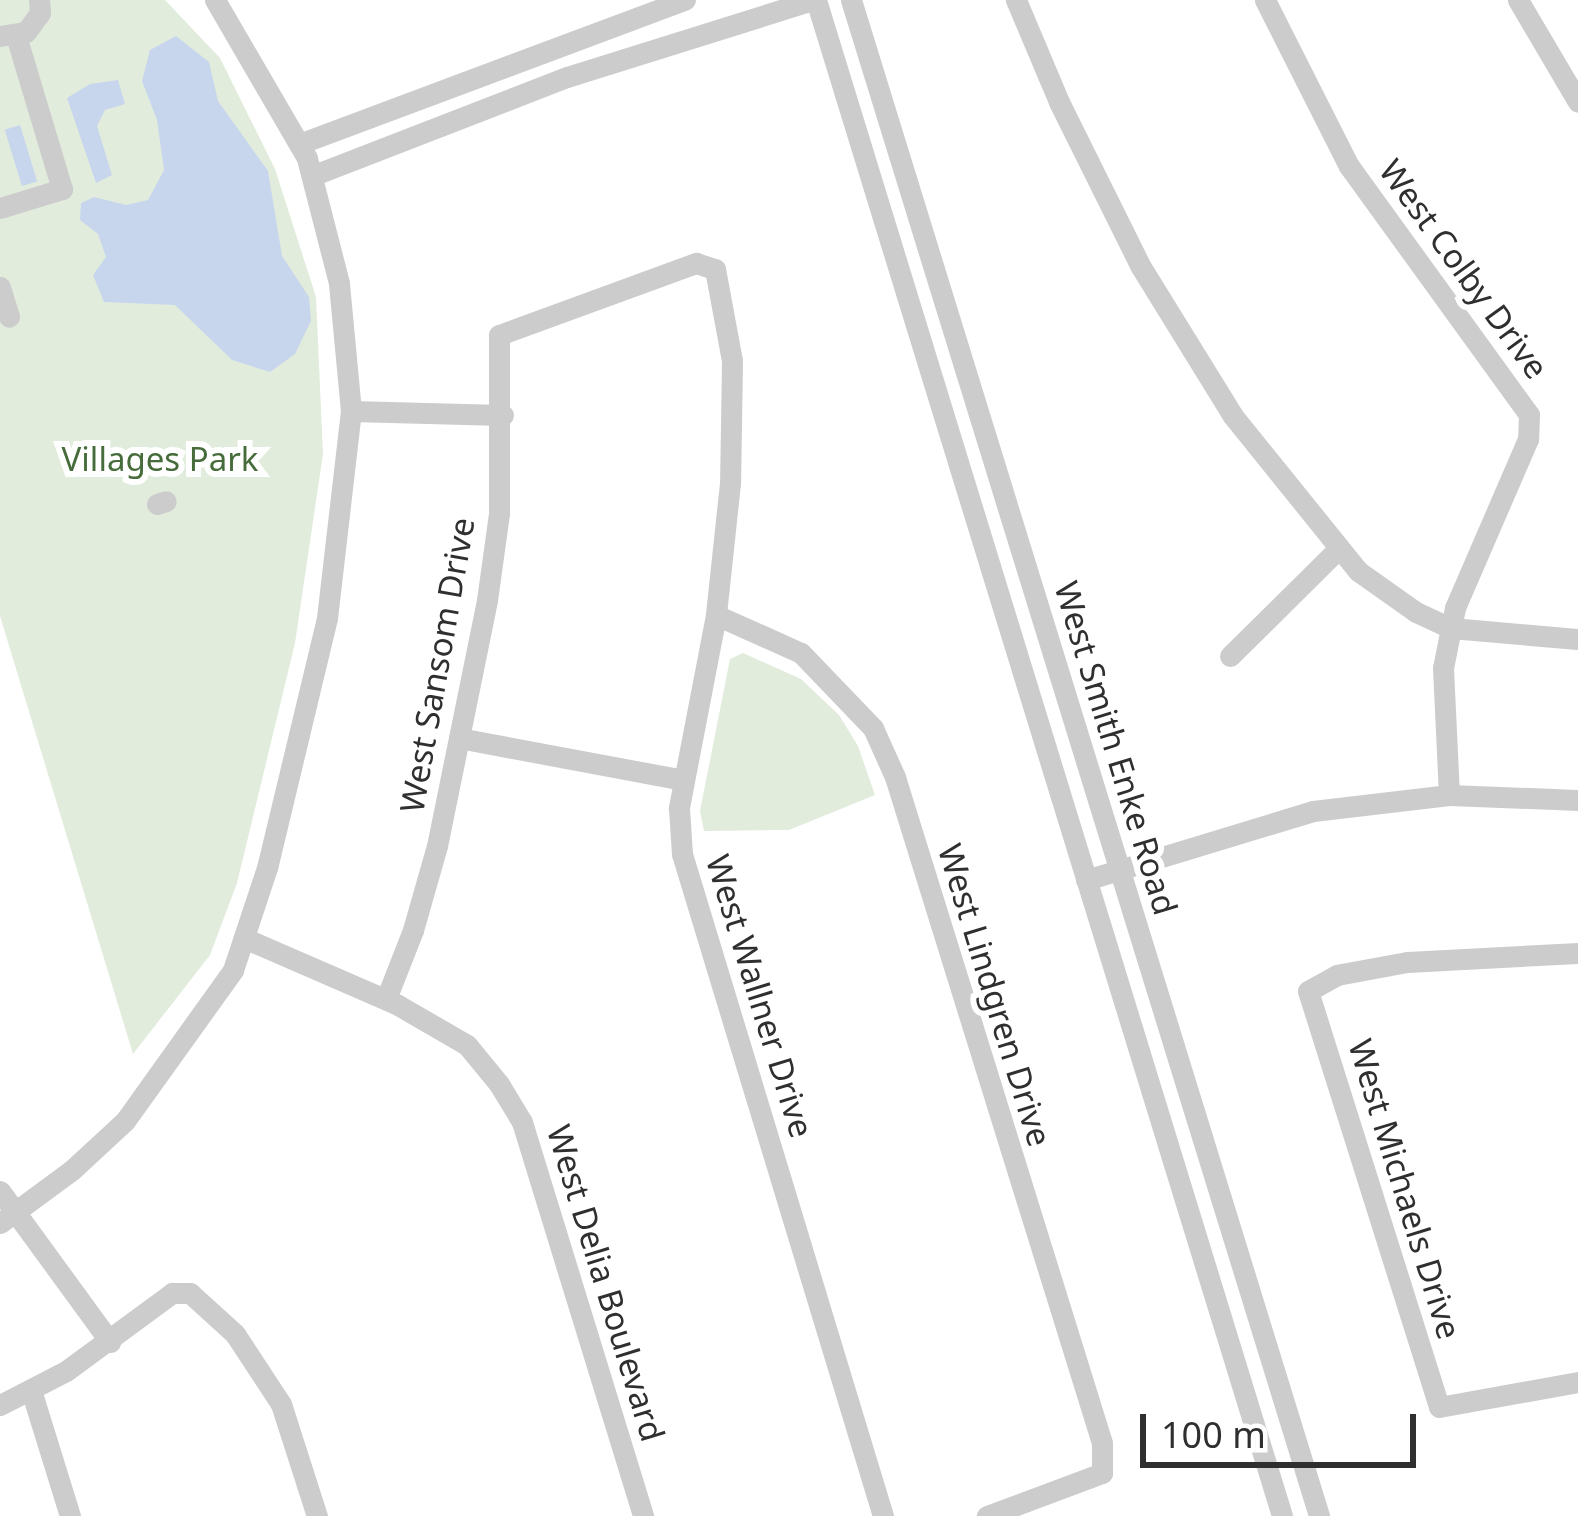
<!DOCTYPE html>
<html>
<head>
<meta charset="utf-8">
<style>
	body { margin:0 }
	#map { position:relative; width:1578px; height:1516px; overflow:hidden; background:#fff; font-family:"Noto Sans",sans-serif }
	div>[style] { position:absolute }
	.green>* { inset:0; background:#e1ecdc }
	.water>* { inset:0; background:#c8d6ed; transform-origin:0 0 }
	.minor>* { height:21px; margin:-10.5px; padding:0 10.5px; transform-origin:10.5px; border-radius:10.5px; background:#ccc }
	span { translate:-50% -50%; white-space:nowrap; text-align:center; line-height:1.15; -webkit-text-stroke:12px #fff; paint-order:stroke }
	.street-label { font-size:33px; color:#2f2f2f }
	.park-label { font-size:33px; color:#466c3b }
	.scale { position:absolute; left:1140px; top:1414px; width:276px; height:54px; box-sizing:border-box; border:6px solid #2f2f2f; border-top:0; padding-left:15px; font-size:36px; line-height:42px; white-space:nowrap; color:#2f2f2f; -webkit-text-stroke:9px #fff; paint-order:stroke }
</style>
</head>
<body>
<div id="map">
	<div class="green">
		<i style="clip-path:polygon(0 0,165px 0,220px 58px,275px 169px,316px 297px,323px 454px,295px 643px,237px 883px,210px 955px,133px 1054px,0 616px)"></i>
		<i style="clip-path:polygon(743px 653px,801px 679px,839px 715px,858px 746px,875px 795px,789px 830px,704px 831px,700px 811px,730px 659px)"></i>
	</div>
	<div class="water">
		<i style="clip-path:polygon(176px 36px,209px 62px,218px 101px,268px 171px,282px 256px,309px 297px,311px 321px,295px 354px,270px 372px,232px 360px,175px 305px,104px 302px,93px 275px,106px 257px,98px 234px,80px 220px,81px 203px,94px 197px,126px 205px,148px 200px,164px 170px,157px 120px,142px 81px,150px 50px)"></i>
		<i style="clip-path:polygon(118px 80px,125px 104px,105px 110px,97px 126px,112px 175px,96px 183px,67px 98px,90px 84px)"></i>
		<i style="left:20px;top:125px;width:59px;height:16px;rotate:73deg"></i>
	</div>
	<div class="minor">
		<i style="left:816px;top:0;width:1586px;rotate:72.91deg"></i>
		<i style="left:851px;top:0;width:1587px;rotate:72.84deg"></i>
		<i style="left:1016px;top:0;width:111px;rotate:67.1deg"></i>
		<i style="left:1059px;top:102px;width:184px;rotate:63.6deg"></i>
		<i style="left:1141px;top:267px;width:175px;rotate:58.3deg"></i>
		<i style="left:1233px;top:416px;width:199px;rotate:51.1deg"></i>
		<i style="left:1358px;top:571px;width:71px;rotate:35.3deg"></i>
		<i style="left:1416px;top:612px;width:38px;rotate:25deg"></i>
		<i style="left:1451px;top:628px;width:127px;rotate:5deg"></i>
		<i style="left:1265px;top:0;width:186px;rotate:63.2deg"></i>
		<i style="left:1349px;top:166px;width:307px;rotate:54.1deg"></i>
		<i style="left:1529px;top:415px;width:24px;rotate:92deg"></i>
		<i style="left:1528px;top:439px;width:184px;rotate:113.4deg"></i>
		<i style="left:1455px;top:608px;width:61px;rotate:101.3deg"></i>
		<i style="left:1443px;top:668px;width:127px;rotate:87.3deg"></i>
		<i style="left:1518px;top:0;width:118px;rotate:59.5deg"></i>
		<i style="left:0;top:36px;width:26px;rotate:-9deg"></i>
		<i style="left:26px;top:32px;width:24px;rotate:-54deg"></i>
		<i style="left:40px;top:13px;width:13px;rotate:-94deg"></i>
		<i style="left:299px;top:144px;width:412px;rotate:-20.5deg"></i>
		<i style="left:314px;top:175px;width:271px;rotate:-21.2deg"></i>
		<i style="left:567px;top:77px;width:258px;rotate:-17.4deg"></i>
		<i style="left:0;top:208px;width:65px;rotate:-17deg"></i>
		<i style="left:62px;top:189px;width:160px;rotate:-106.7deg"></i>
		<i style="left:0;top:287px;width:31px;rotate:73deg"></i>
		<i style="left:351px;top:411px;width:152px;rotate:1.5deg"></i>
		<i style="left:157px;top:504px;width:9px;rotate:-18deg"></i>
		<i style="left:716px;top:615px;width:93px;rotate:24.1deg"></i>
		<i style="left:801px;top:653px;width:104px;rotate:46.2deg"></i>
		<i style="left:873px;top:728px;width:54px;rotate:65.8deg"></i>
		<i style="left:895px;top:777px;width:697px;rotate:72.73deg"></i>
		<i style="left:1102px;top:1443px;width:30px;rotate:90deg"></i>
		<i style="left:1102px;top:1473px;width:123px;rotate:159.5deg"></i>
		<i style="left:1230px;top:656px;width:153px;rotate:-44.7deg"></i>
		<i style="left:459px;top:738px;width:228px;rotate:10.6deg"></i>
		<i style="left:1086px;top:880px;width:237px;rotate:-16.9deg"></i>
		<i style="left:1313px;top:811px;width:137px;rotate:-6.7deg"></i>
		<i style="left:1449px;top:795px;width:129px;rotate:2.2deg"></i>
		<i style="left:244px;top:938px;width:168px;rotate:23.5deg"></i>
		<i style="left:398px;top:1005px;width:80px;rotate:30.1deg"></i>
		<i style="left:467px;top:1045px;width:50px;rotate:50.6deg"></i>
		<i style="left:499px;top:1084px;width:44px;rotate:58.8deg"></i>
		<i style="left:522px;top:1122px;width:412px;rotate:72.9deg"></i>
		<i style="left:1578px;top:953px;width:171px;rotate:177deg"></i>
		<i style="left:1407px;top:962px;width:71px;rotate:169.5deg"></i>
		<i style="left:1337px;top:975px;width:33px;rotate:151deg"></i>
		<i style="left:1308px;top:991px;width:436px;rotate:72.5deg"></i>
		<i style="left:1439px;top:1407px;width:141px;rotate:-10.2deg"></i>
		<i style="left:386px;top:999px;width:74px;rotate:-68.6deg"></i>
		<i style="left:413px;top:930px;width:87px;rotate:-74.1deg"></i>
		<i style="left:437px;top:846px;width:251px;rotate:-78.5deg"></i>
		<i style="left:487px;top:600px;width:88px;rotate:-82.1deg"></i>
		<i style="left:499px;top:513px;width:178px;rotate:-90deg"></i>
		<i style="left:499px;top:335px;width:210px;rotate:-20.1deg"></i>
		<i style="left:696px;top:263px;width:20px;rotate:18deg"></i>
		<i style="left:715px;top:269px;width:94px;rotate:79.5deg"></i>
		<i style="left:732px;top:361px;width:122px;rotate:90.9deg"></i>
		<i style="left:730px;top:483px;width:133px;rotate:96.1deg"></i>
		<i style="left:716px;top:615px;width:197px;rotate:100.9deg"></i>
		<i style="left:679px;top:808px;width:46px;rotate:86.3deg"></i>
		<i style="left:682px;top:854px;width:692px;rotate:73.11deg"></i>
		<i style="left:0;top:1191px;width:187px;rotate:53.9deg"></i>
		<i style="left:0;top:1223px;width:89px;rotate:-36.4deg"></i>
		<i style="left:72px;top:1170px;width:72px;rotate:-42.8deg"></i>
		<i style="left:125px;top:1121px;width:186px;rotate:-54.4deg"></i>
		<i style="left:233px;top:970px;width:108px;rotate:-71.6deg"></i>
		<i style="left:267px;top:868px;width:257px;rotate:-76.5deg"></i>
		<i style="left:327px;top:618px;width:208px;rotate:-83.4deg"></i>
		<i style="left:351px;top:411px;width:129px;rotate:-95.4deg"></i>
		<i style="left:339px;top:283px;width:129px;rotate:-104.4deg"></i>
		<i style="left:307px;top:158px;width:183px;rotate:-120.2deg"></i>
		<i style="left:31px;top:1390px;width:132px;rotate:72.8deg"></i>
		<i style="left:0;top:1405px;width:74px;rotate:-27.3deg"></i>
		<i style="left:66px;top:1371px;width:132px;rotate:-36.3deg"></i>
		<i style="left:172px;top:1293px;width:18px"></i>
		<i style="left:190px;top:1293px;width:61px;rotate:42.3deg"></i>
		<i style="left:235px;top:1334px;width:84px;rotate:56.7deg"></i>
		<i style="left:281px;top:1404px;width:118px;rotate:72.2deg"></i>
	</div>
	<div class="street-label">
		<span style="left:1464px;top:269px;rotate:54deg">West Colby Drive</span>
		<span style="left:437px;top:665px;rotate:-80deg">West Sansom Drive</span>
		<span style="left:1116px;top:748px;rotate:73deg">West Smith Enke Road</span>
		<span style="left:995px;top:995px;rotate:73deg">West Lindgren Drive</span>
		<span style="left:760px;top:996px;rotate:73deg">West Wallner Drive</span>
		<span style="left:1405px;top:1189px;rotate:73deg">West Michaels Drive</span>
		<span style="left:606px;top:1283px;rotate:73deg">West Delia Boulevard</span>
	</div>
	<div class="park-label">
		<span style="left:160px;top:459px">Villages Park</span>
	</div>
	<div class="scale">100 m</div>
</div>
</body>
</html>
